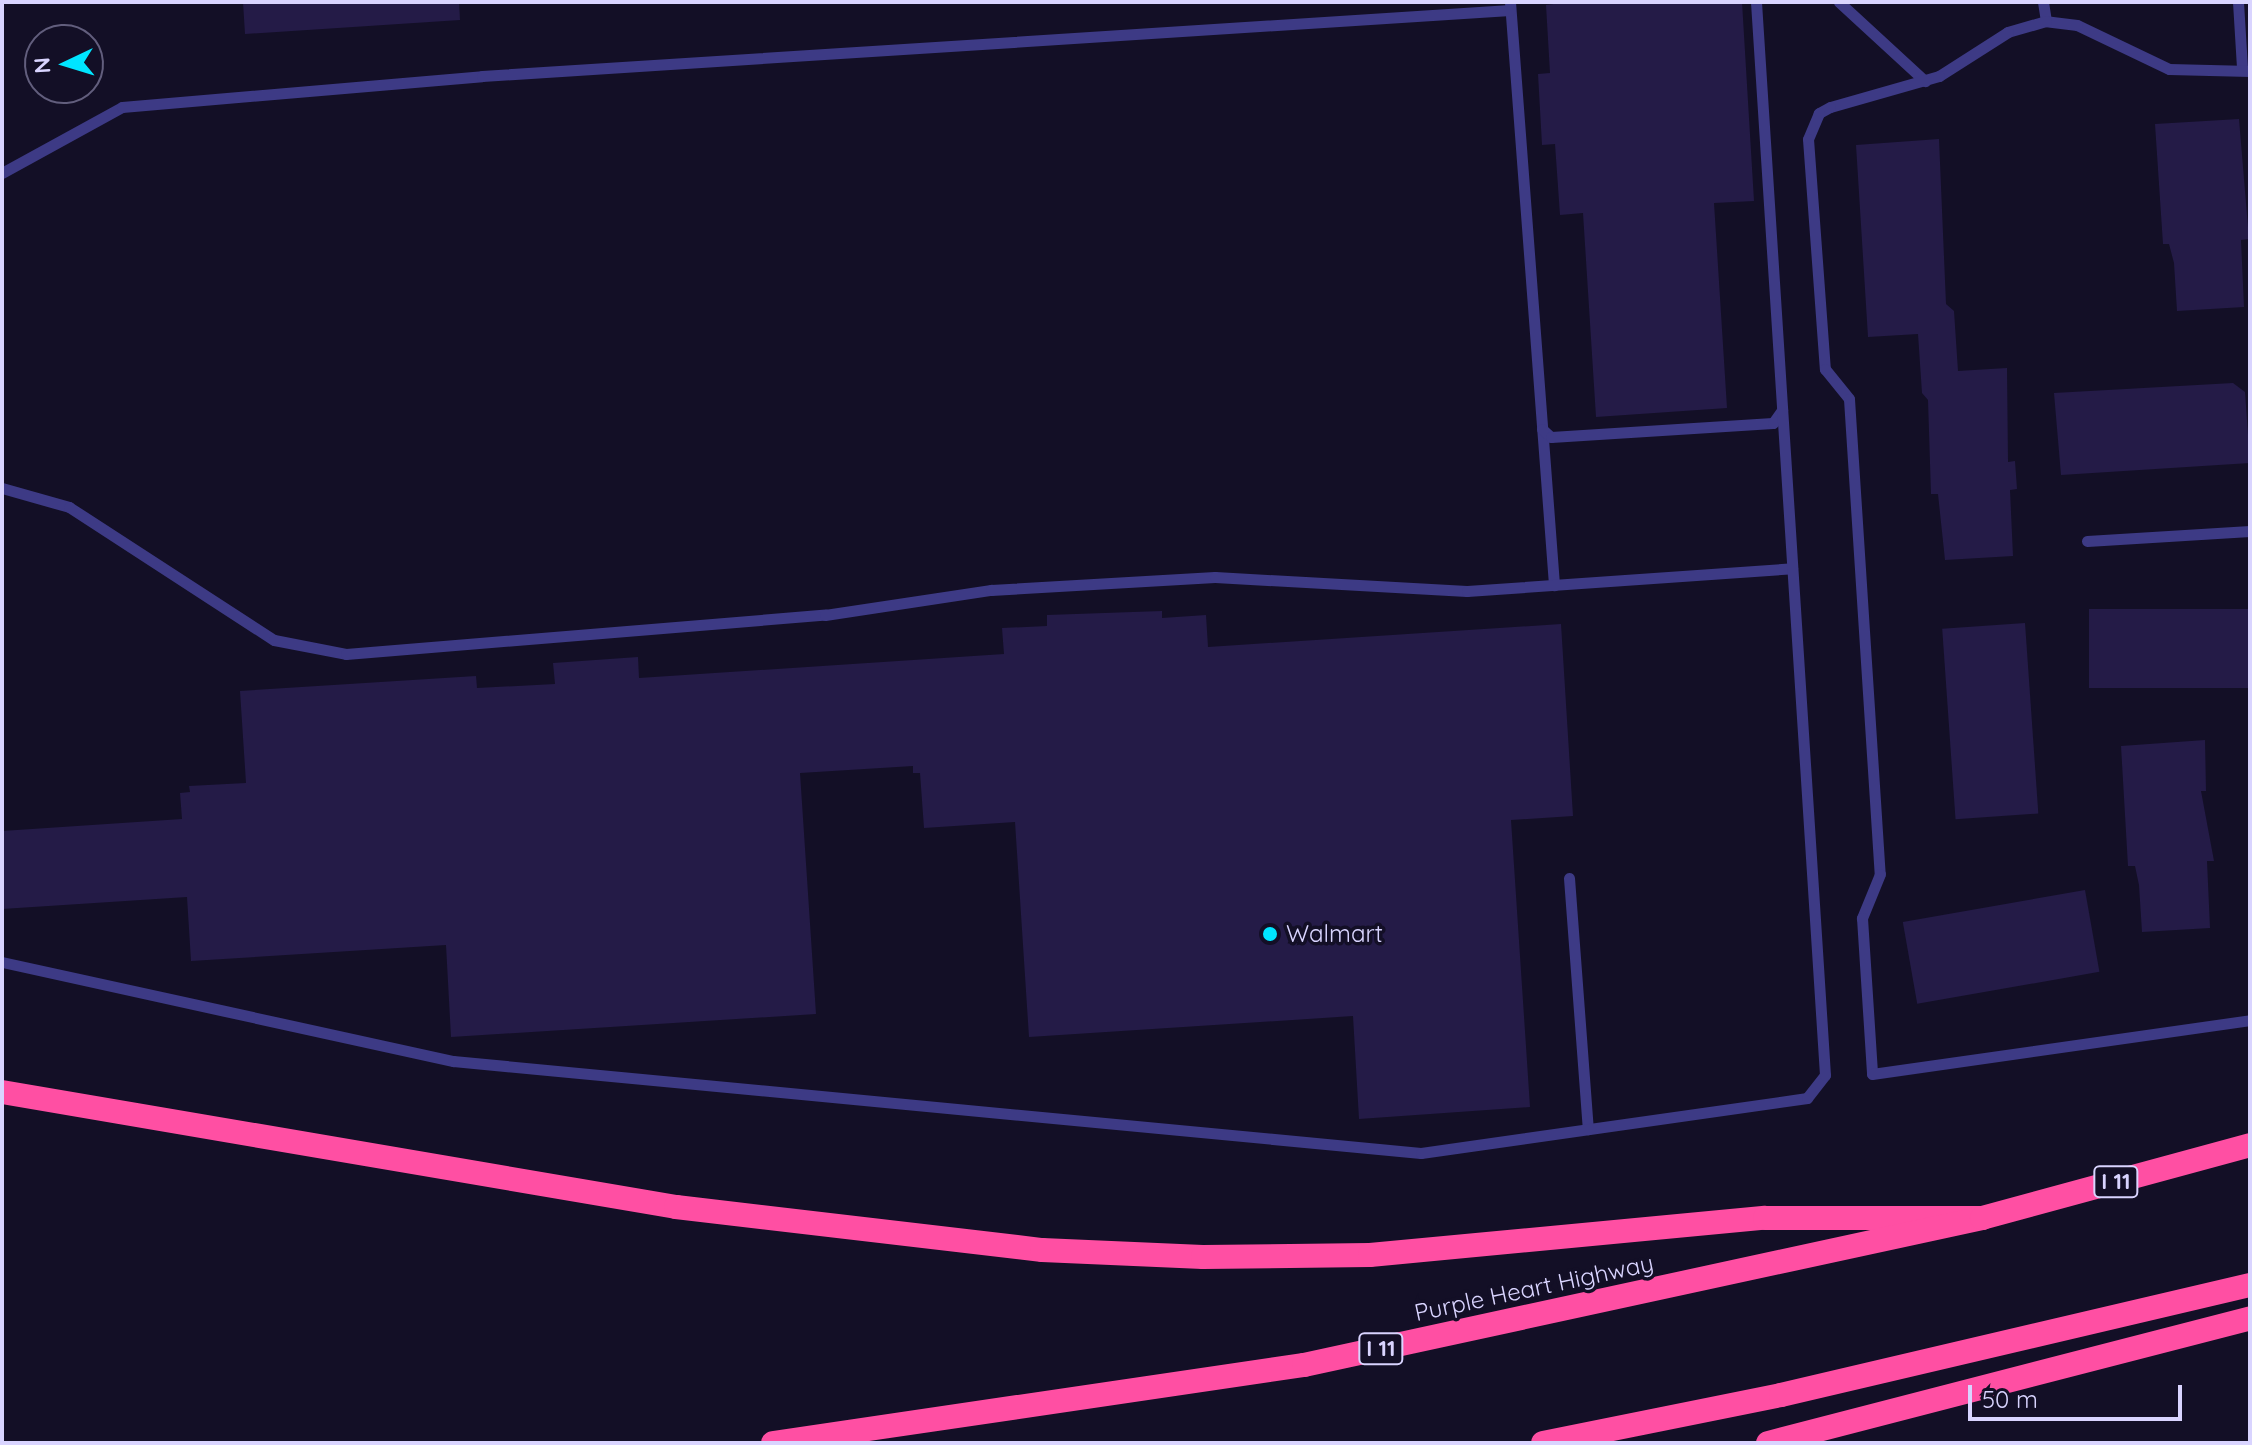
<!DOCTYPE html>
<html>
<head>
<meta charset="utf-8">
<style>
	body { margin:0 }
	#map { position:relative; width:2252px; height:1445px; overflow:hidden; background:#130f26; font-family:Quicksand,sans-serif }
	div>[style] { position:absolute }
	.building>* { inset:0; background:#241b47; transform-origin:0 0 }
	.lane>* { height:11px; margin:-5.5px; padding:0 5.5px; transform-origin:5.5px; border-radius:5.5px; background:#3d3a85 }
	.highway>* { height:24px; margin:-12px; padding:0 12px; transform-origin:12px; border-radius:12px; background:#ff4fa3 }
	.dots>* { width:22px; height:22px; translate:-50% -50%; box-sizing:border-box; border:4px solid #130f26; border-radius:50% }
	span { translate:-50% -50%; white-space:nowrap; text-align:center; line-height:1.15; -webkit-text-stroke:7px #130f26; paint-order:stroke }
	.shield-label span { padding:2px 6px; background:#130f26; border:2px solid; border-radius:6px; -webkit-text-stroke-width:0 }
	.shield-label { font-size:22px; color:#d9d4ff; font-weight:700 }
	.poi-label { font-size:24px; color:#d9d4ff }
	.left { translate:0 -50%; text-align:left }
	.street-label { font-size:24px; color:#d9d4ff }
	.frame { position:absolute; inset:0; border:4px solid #d9d4ff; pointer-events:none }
	.north { position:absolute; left:24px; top:24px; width:80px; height:80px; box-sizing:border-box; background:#130f26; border:2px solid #625e7d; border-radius:50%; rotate:266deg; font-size:22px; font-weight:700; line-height:32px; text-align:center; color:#d9d4ff }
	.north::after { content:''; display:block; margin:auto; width:28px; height:36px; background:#00e5ff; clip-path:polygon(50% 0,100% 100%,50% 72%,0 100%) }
	.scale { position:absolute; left:1968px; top:1385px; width:214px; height:36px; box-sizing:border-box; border:4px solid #d9d4ff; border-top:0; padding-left:10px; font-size:24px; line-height:28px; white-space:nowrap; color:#d9d4ff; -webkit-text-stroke:6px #130f26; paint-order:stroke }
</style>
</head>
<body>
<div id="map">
	<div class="building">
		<i style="clip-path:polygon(243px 2px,459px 2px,460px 20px,245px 34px)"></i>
		<i style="clip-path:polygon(1569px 2px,1742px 2px,1754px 201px,1714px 203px,1727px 408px,1596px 417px,1583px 213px,1560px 215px,1555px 144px,1542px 145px,1538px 74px,1550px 73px,1546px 5px)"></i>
		<i style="clip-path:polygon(2239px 119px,2249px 239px,2241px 240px,2244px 307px,2177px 311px,2174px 263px,2169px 244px,2163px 244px,2155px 124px)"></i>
		<i style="clip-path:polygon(1939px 139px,1946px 304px,1954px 311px,1958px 371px,2007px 368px,2008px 462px,2015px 461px,2017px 489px,2010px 490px,2013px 556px,1945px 560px,1938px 494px,1931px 494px,1928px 400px,1922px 393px,1918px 334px,1868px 337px,1856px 145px)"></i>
		<i style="clip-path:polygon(2233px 383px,2245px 392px,2250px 463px,2061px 475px,2054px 393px)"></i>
		<i style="left:2250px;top:609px;width:79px;height:161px;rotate:90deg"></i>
		<i style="clip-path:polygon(1162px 611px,1162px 618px,1206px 615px,1208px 647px,1561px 624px,1573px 816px,1511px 820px,1530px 1107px,1359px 1119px,1353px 1016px,1029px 1037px,1015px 822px,924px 828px,920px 773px,913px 773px,913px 766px,800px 773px,816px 1014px,451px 1037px,446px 945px,191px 961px,187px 897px,2px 909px,2px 831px,182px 819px,180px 793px,190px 792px,189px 786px,246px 783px,240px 691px,476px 676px,477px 688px,555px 684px,553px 663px,638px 657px,639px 678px,1004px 654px,1002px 628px,1047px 626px,1047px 615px)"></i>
		<i style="left:2025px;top:623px;width:191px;height:83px;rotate:86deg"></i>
		<i style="clip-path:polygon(2205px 740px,2206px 791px,2201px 791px,2214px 861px,2207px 861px,2210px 928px,2142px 932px,2139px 885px,2135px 866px,2128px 866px,2121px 746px)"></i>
		<i style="left:2085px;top:890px;width:83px;height:185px;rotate:80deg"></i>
	</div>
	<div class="lane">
		<i style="left:1510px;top:2px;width:585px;rotate:85.68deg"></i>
		<i style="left:1839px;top:2px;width:117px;rotate:42.6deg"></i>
		<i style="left:2043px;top:2px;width:19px;rotate:81deg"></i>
		<i style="left:2238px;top:2px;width:66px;rotate:86.5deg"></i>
		<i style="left:2250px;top:71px;width:81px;rotate:-178.6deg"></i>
		<i style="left:2169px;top:69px;width:102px;rotate:-154.4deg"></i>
		<i style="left:2077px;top:25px;width:31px;rotate:-173deg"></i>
		<i style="left:2046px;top:21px;width:40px;rotate:164deg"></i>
		<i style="left:2008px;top:32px;width:82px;rotate:147.5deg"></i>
		<i style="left:1939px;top:76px;width:113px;rotate:164.1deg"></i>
		<i style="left:1830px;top:107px;width:13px;rotate:151deg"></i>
		<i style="left:1819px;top:113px;width:28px;rotate:113deg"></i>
		<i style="left:1808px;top:139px;width:231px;rotate:85.8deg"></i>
		<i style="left:1825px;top:369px;width:38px;rotate:51deg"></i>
		<i style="left:1849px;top:399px;width:476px;rotate:86.3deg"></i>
		<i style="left:1880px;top:874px;width:48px;rotate:112.2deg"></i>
		<i style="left:1862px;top:918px;width:156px;rotate:86.3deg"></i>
		<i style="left:1872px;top:1074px;width:382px;rotate:-8.1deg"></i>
		<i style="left:2px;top:173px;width:137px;rotate:-28.8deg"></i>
		<i style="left:122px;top:107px;width:361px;rotate:-4.9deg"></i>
		<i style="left:482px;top:76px;width:1030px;rotate:-3.67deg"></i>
		<i style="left:1542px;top:429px;width:12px;rotate:42deg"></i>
		<i style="left:1551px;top:437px;width:222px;rotate:-3.6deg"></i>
		<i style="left:1773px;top:423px;width:16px;rotate:-55deg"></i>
		<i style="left:2px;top:488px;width:70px;rotate:15.8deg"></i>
		<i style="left:69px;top:507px;width:244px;rotate:33deg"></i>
		<i style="left:274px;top:640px;width:73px;rotate:11deg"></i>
		<i style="left:346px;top:654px;width:481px;rotate:-4.7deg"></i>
		<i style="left:825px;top:615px;width:168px;rotate:-8.6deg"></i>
		<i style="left:991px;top:590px;width:224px;rotate:-3.3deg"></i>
		<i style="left:1215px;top:577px;width:252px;rotate:3.2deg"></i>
		<i style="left:1467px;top:591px;width:326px;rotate:-4deg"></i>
		<i style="left:2087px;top:541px;width:163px;rotate:-3.5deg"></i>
		<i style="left:1569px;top:878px;width:252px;rotate:85.7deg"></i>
		<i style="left:2px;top:962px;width:462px;rotate:12.4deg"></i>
		<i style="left:453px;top:1061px;width:972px;rotate:5.43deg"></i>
		<i style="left:1421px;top:1153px;width:390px;rotate:-8.1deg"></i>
		<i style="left:1807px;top:1098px;width:29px;rotate:-52deg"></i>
		<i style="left:1825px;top:1075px;width:1075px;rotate:-93.68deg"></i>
	</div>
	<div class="highway">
		<i style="left:2px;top:1092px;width:684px;rotate:9.68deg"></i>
		<i style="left:676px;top:1207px;width:369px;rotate:6.7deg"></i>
		<i style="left:1042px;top:1250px;width:161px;rotate:2.5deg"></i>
		<i style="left:1203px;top:1257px;width:167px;rotate:-0.7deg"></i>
		<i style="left:1370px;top:1255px;width:397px;rotate:-5.4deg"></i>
		<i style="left:1765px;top:1218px;width:217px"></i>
		<i style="left:773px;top:1443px;width:537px;rotate:-8.36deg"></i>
		<i style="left:1304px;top:1365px;width:694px;rotate:-12.23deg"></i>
		<i style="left:1982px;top:1218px;width:278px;rotate:-15.2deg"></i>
		<i style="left:1543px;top:1443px;width:243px;rotate:-11.4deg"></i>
		<i style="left:1781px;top:1395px;width:482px;rotate:-13.2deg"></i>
		<i style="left:1768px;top:1443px;width:498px;rotate:-14.5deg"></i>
	</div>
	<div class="dots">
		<i style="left:1270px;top:934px;background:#00e5ff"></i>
	</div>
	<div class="shield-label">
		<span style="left:2116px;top:1182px">I 11</span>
		<span style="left:1381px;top:1349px">I 11</span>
	</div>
	<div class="poi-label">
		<span class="left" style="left:1286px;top:934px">Walmart</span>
	</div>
	<div class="street-label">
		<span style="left:1534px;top:1288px;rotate:-12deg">Purple Heart Highway</span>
	</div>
	<div class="frame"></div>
	<div class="north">N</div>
	<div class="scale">50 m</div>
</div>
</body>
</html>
